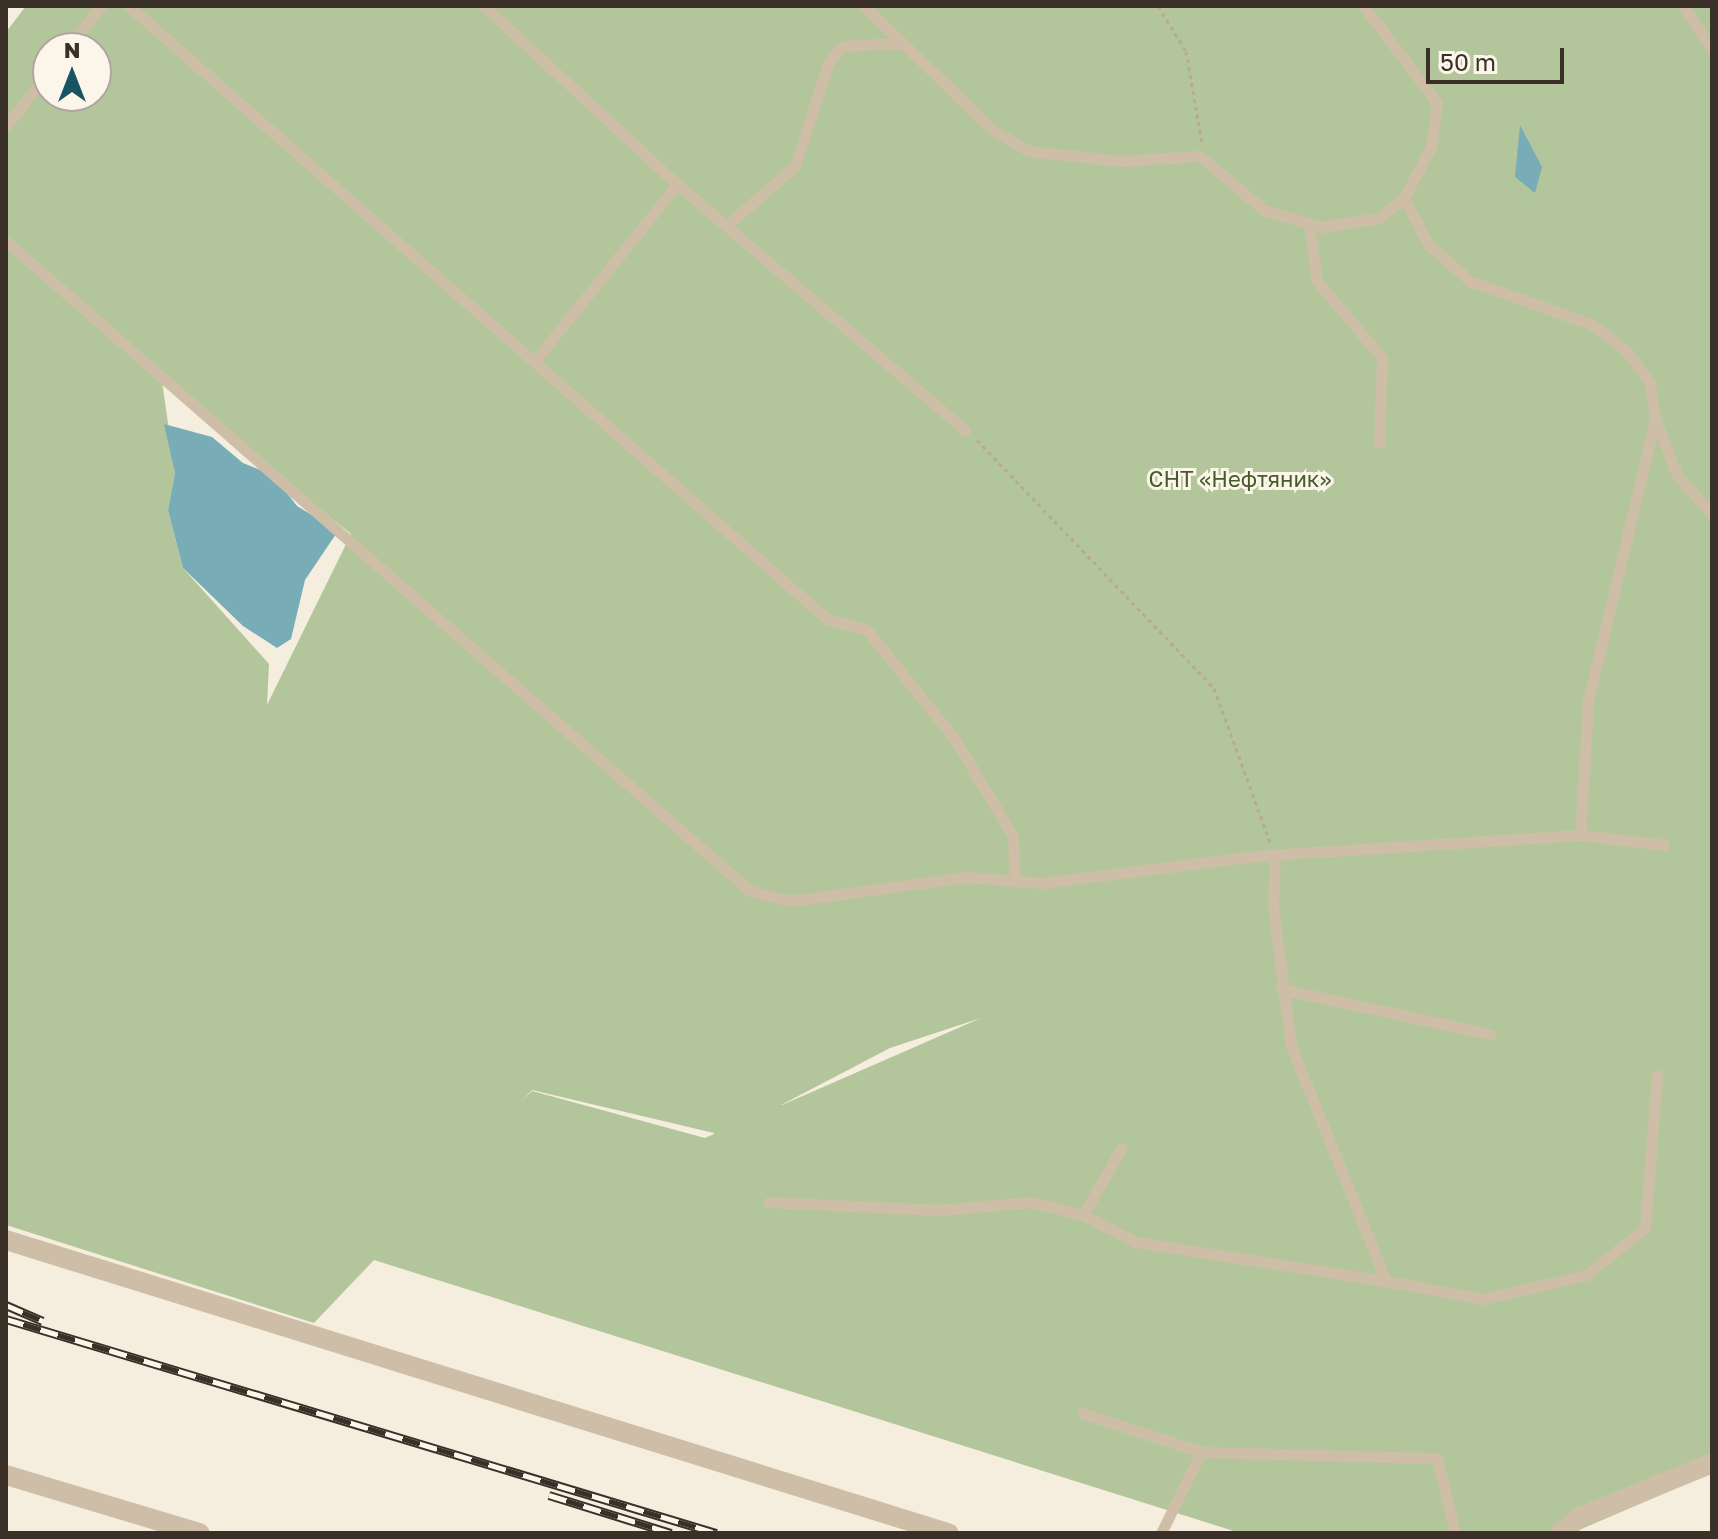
<!DOCTYPE html>
<html>
<head>
<meta charset="utf-8">
<style>
	body { margin:0 }
	#map { position:relative; width:1718px; height:1539px; overflow:hidden; background:#f5eddd; font-family:"Golos Text",sans-serif }
	div>[style] { position:absolute }
	.green>* { inset:0; background:#b3c69b }
	.water>* { inset:0; background:#78acb6 }
	.path>* { height:3px; margin-top:-1.5px; transform-origin:0; background:repeating-linear-gradient(90deg,#bba891 0 4px,transparent 0 8px) }
	.service>* { height:11px; margin:-5.5px; padding:0 5.5px; transform-origin:5.5px; border-radius:5.5px; background:#cfbea7 }
	.minor>* { height:20px; margin:-10px; padding:0 10px; transform-origin:10px; border-radius:10px; background:#cfbea7 }
	.rail>* { height:9px; margin-top:-4.5px; transform-origin:0; background:repeating-linear-gradient(90deg,#fcf6ea 0 18px,#3b3028 0 36px); box-sizing:border-box; border-block:2px solid #3b3028 }
	span { translate:-50% -50%; white-space:nowrap; text-align:center; line-height:1.15; -webkit-text-stroke:6px #fcf6ea; paint-order:stroke }
	.park-label { font-size:22px; color:#445c29 }
	.frame { position:absolute; inset:0; border:8px solid #3b3028; pointer-events:none }
	.north { position:absolute; left:32px; top:32px; width:80px; height:80px; box-sizing:border-box; background:#fcf6ea; border:2px solid #afa79c; border-radius:50%; rotate:0deg; font-size:22px; font-weight:700; line-height:32px; text-align:center; color:#3b3028 }
	.north::after { content:''; display:block; margin:auto; width:28px; height:36px; background:#185462; clip-path:polygon(50% 0,100% 100%,50% 72%,0 100%) }
	.scale { position:absolute; left:1426px; top:48px; width:138px; height:36px; box-sizing:border-box; border:4px solid #3b3028; border-top:0; padding-left:10px; font-size:24px; line-height:28px; white-space:nowrap; color:#3b3028; -webkit-text-stroke:6px #fcf6ea; paint-order:stroke }
</style>
</head>
<body>
<div id="map">
	<div class="green">
		<i style="clip-path:polygon(evenodd,26px 6px,1712px 6px,1712px 1473px,1572px 1533px,1240px 1533px,374px 1260px,314px 1323px,6px 1225px,6px 32px,26px 6px,48px 48px,96px 48px,96px 96px,48px 96px,48px 48px,26px 6px,162px 381px,351px 534px,267px 705px,269px 664px,183px 568px,168px 510px,175px 473px,162px 381px,26px 6px,981px 1018px,782px 1105px,781px 1105px,890px 1048px,981px 1018px,26px 6px,532px 1090px,714px 1133px,714px 1134px,705px 1138px,532px 1091px,521px 1102px,532px 1090px)"></i>
	</div>
	<div class="water">
		<i style="clip-path:polygon(1520px 125px,1542px 167px,1535px 193px,1515px 177px)"></i>
		<i style="clip-path:polygon(164px 424px,212px 437px,243px 463px,273px 475px,297px 506px,338px 531px,305px 580px,291px 639px,277px 648px,243px 626px,183px 568px,168px 510px,175px 473px)"></i>
	</div>
	<div class="path">
		<i style="left:1158px;top:6px;width:53px;rotate:58.1deg"></i>
		<i style="left:1186px;top:51px;width:94px;rotate:80.2deg"></i>
		<i style="left:977px;top:440px;width:343px;rotate:46.3deg"></i>
		<i style="left:1214px;top:688px;width:164px;rotate:70deg"></i>
	</div>
	<div class="service">
		<i style="left:129px;top:6px;width:929px;rotate:41.29deg"></i>
		<i style="left:827px;top:619px;width:41px;rotate:15.4deg"></i>
		<i style="left:867px;top:630px;width:139px;rotate:51.1deg"></i>
		<i style="left:954px;top:738px;width:114px;rotate:59deg"></i>
		<i style="left:1013px;top:836px;width:44px;rotate:87.4deg"></i>
		<i style="left:484px;top:6px;width:263px;rotate:42.7deg"></i>
		<i style="left:677px;top:184px;width:379px;rotate:40.5deg"></i>
		<i style="left:864px;top:6px;width:180px;rotate:43.9deg"></i>
		<i style="left:994px;top:131px;width:40px;rotate:29.7deg"></i>
		<i style="left:1029px;top:151px;width:91px;rotate:6.3deg"></i>
		<i style="left:1119px;top:161px;width:81px;rotate:-3.5deg"></i>
		<i style="left:1200px;top:156px;width:84px;rotate:40.2deg"></i>
		<i style="left:1264px;top:210px;width:59px;rotate:16.6deg"></i>
		<i style="left:1321px;top:227px;width:59px;rotate:-8.8deg"></i>
		<i style="left:1379px;top:218px;width:32px;rotate:-39deg"></i>
		<i style="left:1404px;top:198px;width:58px;rotate:-62.1deg"></i>
		<i style="left:1431px;top:147px;width:44px;rotate:-82.2deg"></i>
		<i style="left:1437px;top:103px;width:121px;rotate:-127deg"></i>
		<i style="left:1683px;top:6px;width:53px;rotate:56.6deg"></i>
		<i style="left:67px;top:48px;width:54px;rotate:-51deg"></i>
		<i style="left:6px;top:126px;width:68px;rotate:-51.6deg"></i>
		<i style="left:1404px;top:198px;width:52px;rotate:62.4deg"></i>
		<i style="left:1428px;top:244px;width:56px;rotate:41.4deg"></i>
		<i style="left:1470px;top:281px;width:128px;rotate:19.6deg"></i>
		<i style="left:1591px;top:324px;width:45px;rotate:36.9deg"></i>
		<i style="left:1627px;top:351px;width:40px;rotate:55.1deg"></i>
		<i style="left:1650px;top:384px;width:36px;rotate:82deg"></i>
		<i style="left:1655px;top:420px;width:290px;rotate:103.4deg"></i>
		<i style="left:1588px;top:702px;width:133px;rotate:93.4deg"></i>
		<i style="left:1309px;top:224px;width:58px;rotate:82deg"></i>
		<i style="left:1317px;top:281px;width:101px;rotate:49.8deg"></i>
		<i style="left:1382px;top:358px;width:84px;rotate:92deg"></i>
		<i style="left:726px;top:226px;width:91px;rotate:-41deg"></i>
		<i style="left:795px;top:166px;width:108px;rotate:-72.2deg"></i>
		<i style="left:828px;top:63px;width:22px;rotate:-51deg"></i>
		<i style="left:842px;top:46px;width:61px;rotate:-2.8deg"></i>
		<i style="left:6px;top:241px;width:988px;rotate:41.14deg"></i>
		<i style="left:750px;top:891px;width:41px;rotate:14deg"></i>
		<i style="left:790px;top:901px;width:178px;rotate:-7.8deg"></i>
		<i style="left:966px;top:877px;width:76px;rotate:4.5deg"></i>
		<i style="left:1042px;top:883px;width:215px;rotate:-7.2deg"></i>
		<i style="left:1255px;top:856px;width:326px;rotate:-3.7deg"></i>
		<i style="left:1580px;top:835px;width:85px;rotate:6.8deg"></i>
		<i style="left:534px;top:362px;width:228px;rotate:-51.2deg"></i>
		<i style="left:1656px;top:421px;width:58px;rotate:68.7deg"></i>
		<i style="left:1677px;top:475px;width:52px;rotate:48.1deg"></i>
		<i style="left:1281px;top:989px;width:214px;rotate:12.2deg"></i>
		<i style="left:769px;top:1202px;width:170px;rotate:2.7deg"></i>
		<i style="left:939px;top:1210px;width:93px;rotate:-4.9deg"></i>
		<i style="left:1032px;top:1202px;width:53px;rotate:14.3deg"></i>
		<i style="left:1083px;top:1215px;width:59px;rotate:27deg"></i>
		<i style="left:1136px;top:1242px;width:253px;rotate:8.9deg"></i>
		<i style="left:1386px;top:1281px;width:253px;rotate:-112deg"></i>
		<i style="left:1291px;top:1046px;width:142px;rotate:-97.3deg"></i>
		<i style="left:1273px;top:905px;width:49px;rotate:-87.7deg"></i>
		<i style="left:1083px;top:1215px;width:76px;rotate:-60.1deg"></i>
		<i style="left:1386px;top:1281px;width:99px;rotate:10.5deg"></i>
		<i style="left:1483px;top:1299px;width:106px;rotate:-13.1deg"></i>
		<i style="left:1586px;top:1275px;width:75px;rotate:-38.5deg"></i>
		<i style="left:1645px;top:1228px;width:153px;rotate:-85.5deg"></i>
		<i style="left:1082px;top:1413px;width:125px;rotate:18.1deg"></i>
		<i style="left:1201px;top:1452px;width:236px;rotate:1.5deg"></i>
		<i style="left:1437px;top:1458px;width:77px;rotate:76.5deg"></i>
		<i style="left:1161px;top:1533px;width:90px;rotate:-63.7deg"></i>
	</div>
	<div class="minor">
		<i style="left:6px;top:1240px;width:987px;rotate:17.28deg"></i>
		<i style="left:6px;top:1475px;width:202px;rotate:16.7deg"></i>
		<i style="left:1561px;top:1533px;width:25px;rotate:-40deg"></i>
		<i style="left:1580px;top:1517px;width:143px;rotate:-22.2deg"></i>
	</div>
	<div class="rail">
		<i style="left:6px;top:1305px;width:40px;rotate:23.4deg"></i>
		<i style="left:6px;top:1319px;width:742px;rotate:16.77deg"></i>
		<i style="left:549px;top:1495px;width:128px;rotate:17.3deg"></i>
	</div>
	<div class="park-label">
		<span style="left:1240px;top:479px">СНТ «Нефтяник»</span>
	</div>
	<div class="frame"></div>
	<div class="north">N</div>
	<div class="scale">50 m</div>
</div>
</body>
</html>
